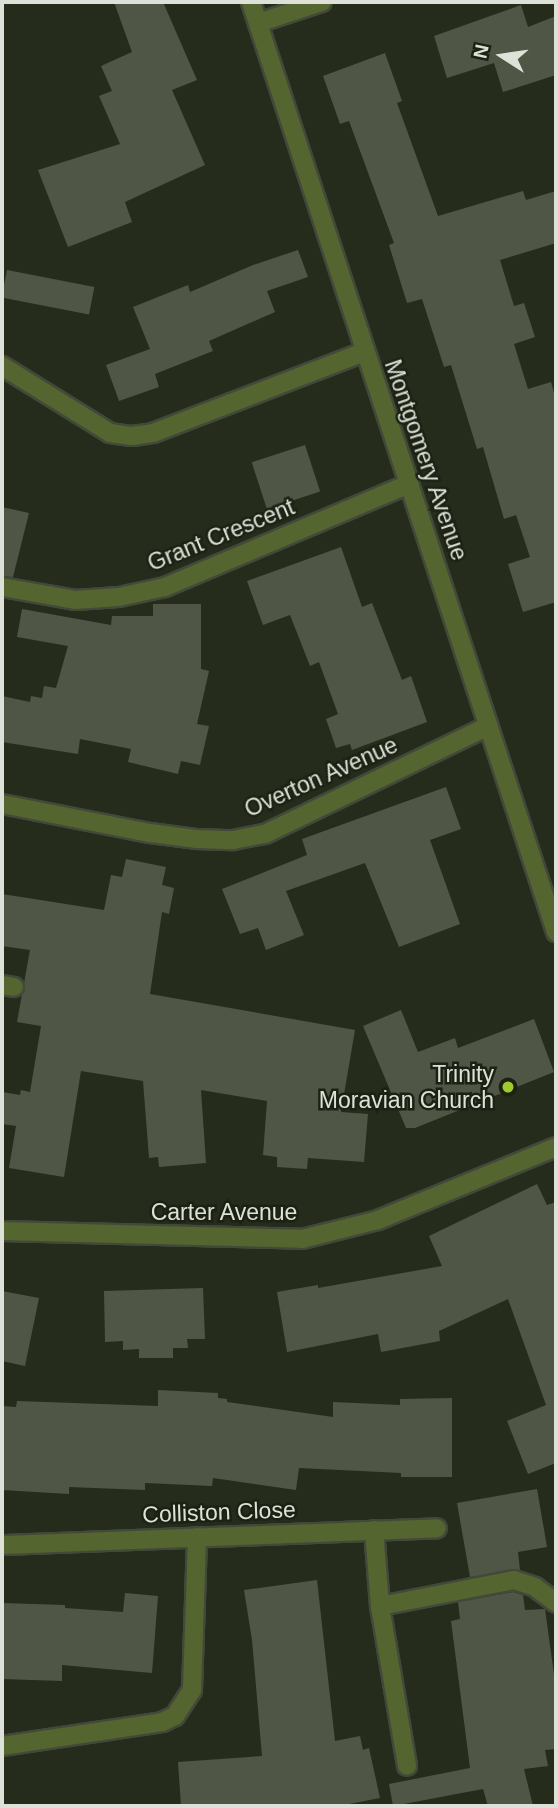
<!DOCTYPE html>
<html>
<head>
<meta charset="utf-8">
<style>
	body { margin:0 }
	#map { position:relative; width:558px; height:1808px; overflow:hidden; background:#262c1c; font-family:Helvetica,sans-serif }
	div>[style] { position:absolute }
	.building>* { inset:0; background:#505645; transform-origin:0 0 }
	.roads { filter:drop-shadow(2px 0 #43493a) drop-shadow(-2px 0 #43493a) drop-shadow(0 2px #43493a) drop-shadow(0 -2px #43493a) }
	.street>* { height:18px; margin:-9px; padding:0 9px; transform-origin:9px; border-radius:9px; background:#546530 }
	.dots>* { width:19px; height:19px; translate:-50% -50%; box-sizing:border-box; border:4px solid #1c2213; border-radius:50% }
	span { translate:-50% -50%; white-space:nowrap; text-align:center; line-height:1.15; -webkit-text-stroke:5px #1c2213; paint-order:stroke }
	.street-label { font-size:23px; color:#dde1d7 }
	.poi-label { font-size:23px; color:#dde1d7 }
	.right { translate:-100% -50%; text-align:right }
	.frame { position:absolute; inset:0; border:4px solid #dde1d7; pointer-events:none }
	.north { position:absolute; left:467px; top:21px; width:70px; height:70px; -webkit-text-stroke:5px #1c2213; paint-order:stroke; rotate:282deg; font-size:19px; font-weight:700; line-height:28px; text-align:center; color:#dde1d7 }
	.north::after { content:''; display:block; margin:auto; width:24px; height:32px; background:#dde1d7; clip-path:polygon(50% 0,100% 100%,50% 72%,0 100%) }
</style>
</head>
<body>
<div id="map">
	<div class="building">
		<i style="clip-path:polygon(114px 2px,163px 2px,197px 80px,172px 90px,205px 165px,125px 202px,132px 222px,68px 247px,38px 170px,120px 144px,99px 96px,112px 91px,101px 66px,132px 52px)"></i>
		<i style="clip-path:polygon(521px 5px,528px 27px,556px 16px,556px 75px,503px 92px,494px 63px,447px 78px,434px 36px)"></i>
		<i style="clip-path:polygon(385px 53px,402px 101px,397px 103px,438px 216px,523px 191px,526px 200px,556px 191px,556px 243px,500px 260px,514px 306px,524px 303px,535px 337px,514px 344px,528px 389px,551px 382px,556px 400px,556px 602px,523px 612px,508px 564px,530px 557px,516px 515px,504px 519px,483px 447px,477px 449px,451px 365px,444px 367px,422px 299px,407px 303px,389px 245px,394px 243px,349px 121px,340px 124px,323px 76px)"></i>
		<i style="clip-path:polygon(298px 250px,308px 277px,267px 291px,275px 312px,209px 341px,213px 351px,155px 374px,159px 387px,119px 401px,106px 365px,150px 349px,133px 307px,188px 285px,190px 292px,253px 265px)"></i>
		<i style="left:7px;top:270px;width:89px;height:28px;rotate:11deg"></i>
		<i style="left:305px;top:445px;width:49px;height:56px;rotate:72deg"></i>
		<i style="clip-path:polygon(2px 507px,29px 513px,13px 577px,2px 576px)"></i>
		<i style="clip-path:polygon(341px 547px,362px 607px,372px 603px,402px 680px,411px 676px,427px 722px,352px 750px,350px 744px,336px 748px,326px 719px,338px 714px,319px 662px,310px 666px,290px 615px,263px 625px,247px 581px)"></i>
		<i style="clip-path:polygon(153px 604px,201px 604px,201px 669px,209px 671px,197px 724px,209px 726px,200px 765px,181px 761px,178px 774px,128px 762px,131px 749px,80px 739px,78px 754px,2px 742px,2px 696px,30px 702px,31px 696px,42px 698px,44px 686px,56px 688px,68px 646px,17px 637px,22px 609px,111px 625px,112px 616px,153px 616px)"></i>
		<i style="clip-path:polygon(446px 787px,461px 829px,430px 840px,460px 924px,399px 947px,365px 863px,286px 891px,304px 935px,266px 950px,258px 928px,240px 934px,222px 889px,307px 855px,302px 839px)"></i>
		<i style="clip-path:polygon(126px 859px,166px 867px,162px 885px,174px 888px,169px 914px,162px 912px,150px 994px,355px 1030px,341px 1112px,368px 1114px,364px 1162px,308px 1158px,307px 1169px,277px 1167px,277px 1157px,263px 1155px,267px 1101px,201px 1090px,206px 1163px,159px 1167px,158px 1157px,149px 1158px,143px 1081px,81px 1071px,64px 1177px,9px 1168px,16px 1126px,2px 1124px,2px 1092px,20px 1095px,21px 1090px,30px 1092px,41px 1026px,17px 1022px,30px 950px,2px 946px,2px 894px,104px 910px,111px 875px,122px 877px)"></i>
		<i style="clip-path:polygon(401px 1010px,418px 1052px,455px 1038px,458px 1048px,534px 1019px,554px 1072px,415px 1128px,406px 1128px,363px 1026px)"></i>
		<i style="clip-path:polygon(537px 1184px,547px 1205px,556px 1202px,556px 1463px,528px 1474px,507px 1421px,546px 1405px,508px 1299px,439px 1331px,440px 1341px,381px 1352px,378px 1334px,287px 1352px,277px 1292px,318px 1285px,318px 1288px,442px 1266px,429px 1236px)"></i>
		<i style="clip-path:polygon(203px 1288px,205px 1339px,187px 1339px,188px 1348px,173px 1348px,173px 1358px,139px 1358px,139px 1349px,123px 1350px,123px 1341px,105px 1342px,104px 1291px)"></i>
		<i style="clip-path:polygon(2px 1291px,39px 1298px,25px 1366px,2px 1361px)"></i>
		<i style="clip-path:polygon(158px 1390px,218px 1393px,218px 1398px,227px 1399px,227px 1402px,333px 1417px,333px 1402px,400px 1405px,400px 1399px,452px 1398px,452px 1477px,401px 1477px,401px 1473px,299px 1468px,296px 1490px,213px 1478px,212px 1486px,145px 1483px,145px 1490px,69px 1487px,69px 1494px,2px 1490px,2px 1406px,16px 1407px,17px 1401px,158px 1406px)"></i>
		<i style="clip-path:polygon(537px 1489px,547px 1547px,518px 1552px,520px 1570px,470px 1577px,457px 1503px)"></i>
		<i style="clip-path:polygon(317px 1580px,335px 1741px,360px 1736px,363px 1750px,369px 1748px,380px 1798px,339px 1806px,181px 1806px,178px 1762px,262px 1756px,252px 1640px,244px 1590px)"></i>
		<i style="clip-path:polygon(513px 1592px,523px 1595px,525px 1610px,545px 1609px,556px 1689px,556px 1749px,545px 1750px,548px 1766px,524px 1769px,533px 1806px,488px 1806px,483px 1789px,393px 1806px,389px 1784px,470px 1768px,451px 1621px,460px 1619px,458px 1602px)"></i>
		<i style="clip-path:polygon(125px 1593px,158px 1596px,152px 1673px,62px 1665px,62px 1681px,2px 1679px,2px 1603px,65px 1605px,65px 1608px,123px 1612px)"></i>
	</div>
	<div class="roads">
		<div class="street">
			<i style="left:251px;top:2px;width:979px;rotate:71.84deg"></i>
			<i style="left:258px;top:23px;width:67px;rotate:-18.2deg"></i>
			<i style="left:2px;top:366px;width:127px;rotate:31.8deg"></i>
			<i style="left:110px;top:433px;width:22px;rotate:8deg"></i>
			<i style="left:132px;top:436px;width:21px;rotate:-8deg"></i>
			<i style="left:153px;top:433px;width:226px;rotate:-21deg"></i>
			<i style="left:2px;top:587px;width:74px;rotate:10.1deg"></i>
			<i style="left:75px;top:600px;width:44px;rotate:-3.9deg"></i>
			<i style="left:119px;top:597px;width:47px;rotate:-12.3deg"></i>
			<i style="left:165px;top:587px;width:265px;rotate:-22.9deg"></i>
			<i style="left:2px;top:804px;width:151px;rotate:11.1deg"></i>
			<i style="left:150px;top:833px;width:46px;rotate:7.4deg"></i>
			<i style="left:196px;top:839px;width:37px;rotate:2deg"></i>
			<i style="left:233px;top:840px;width:33px;rotate:-11deg"></i>
			<i style="left:265px;top:834px;width:248px;rotate:-25.8deg"></i>
			<i style="left:2px;top:985px;width:12px;rotate:9deg"></i>
			<i style="left:2px;top:1231px;width:300px;rotate:1.5deg"></i>
			<i style="left:302px;top:1239px;width:78px;rotate:-14deg"></i>
			<i style="left:378px;top:1220px;width:192px;rotate:-22.3deg"></i>
			<i style="left:374px;top:1530px;width:76px;rotate:85.5deg"></i>
			<i style="left:380px;top:1606px;width:162px;rotate:80.4deg"></i>
			<i style="left:2px;top:1545px;width:435px;rotate:-2.2deg"></i>
			<i style="left:380px;top:1606px;width:136px;rotate:-11deg"></i>
			<i style="left:514px;top:1580px;width:22px;rotate:18deg"></i>
			<i style="left:535px;top:1587px;width:26px;rotate:37deg"></i>
			<i style="left:2px;top:1746px;width:162px;rotate:-8.5deg"></i>
			<i style="left:162px;top:1722px;width:14px;rotate:-25deg"></i>
			<i style="left:175px;top:1716px;width:31px;rotate:-57deg"></i>
			<i style="left:192px;top:1690px;width:153px;rotate:-88.1deg"></i>
		</div>
	</div>
	<div class="dots">
		<i style="left:508px;top:1087px;background:#9eca2e"></i>
	</div>
	<div class="street-label">
		<span style="left:426px;top:460px;rotate:71deg">Montgomery Avenue</span>
		<span style="left:221px;top:535px;rotate:-22deg">Grant Crescent</span>
		<span style="left:321px;top:777px;rotate:-24deg">Overton Avenue</span>
		<span style="left:224px;top:1212px">Carter Avenue</span>
		<span style="left:219px;top:1512px;rotate:-2deg">Colliston Close</span>
	</div>
	<div class="poi-label">
		<span class="right" style="left:494px;top:1087px">Trinity<br>Moravian Church</span>
	</div>
	<div class="frame"></div>
	<div class="north">N</div>
</div>
</body>
</html>
